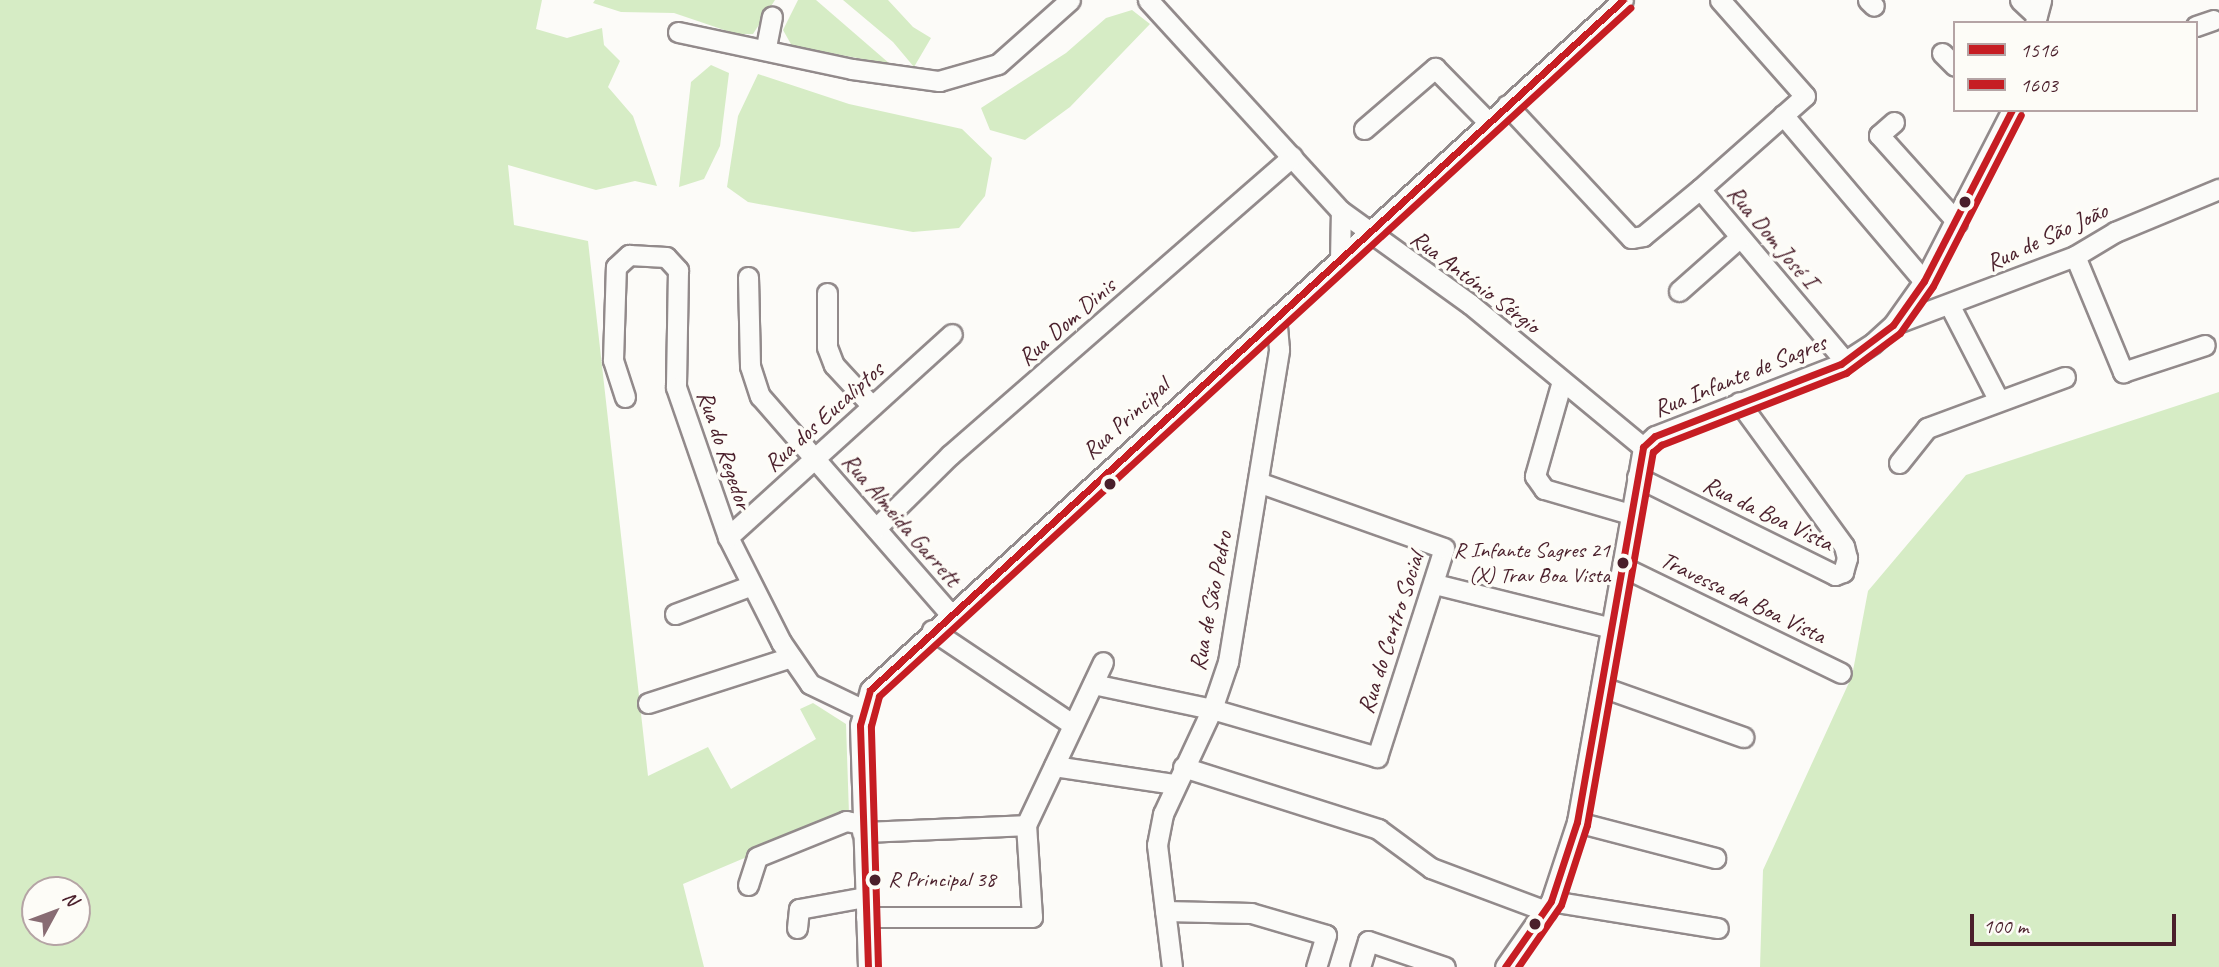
<!DOCTYPE html>
<html>
<head>
<meta charset="utf-8">
<style>
	body { margin:0 }
	#map { position:relative; width:2219px; height:967px; overflow:hidden; background:#fcfbf8; font-family:Caveat,sans-serif }
	div>[style] { position:absolute }
	.green>* { inset:0; background:#d6ecc5 }
	.roads { filter:drop-shadow(2px 0 #928a8b) drop-shadow(-2px 0 #928a8b) drop-shadow(0 2px #928a8b) drop-shadow(0 -2px #928a8b) }
	.minor>* { height:19px; margin:-9.5px; padding:0 9.5px; transform-origin:9.5px; border-radius:9.5px; background:#fbfbf9 }
	.bus-1>* { height:7px; margin:-3.5px; padding:0 3.5px; transform-origin:3.5px; border-radius:3.5px; background:#c61d23 }
	.bus-2>* { height:7px; margin:-3.5px; padding:0 3.5px; transform-origin:3.5px; border-radius:3.5px; background:#c61d23 }
	.dots>* { width:19px; height:19px; translate:-50% -50%; box-sizing:border-box; border:4px solid #fdfcf7; border-radius:50% }
	span { translate:-50% -50%; white-space:nowrap; text-align:center; line-height:1.15; -webkit-text-stroke:7px #fdfcf7; paint-order:stroke }
	.bus-label { font-size:22px; color:#4a1f2b }
	.right { translate:-100% -50%; text-align:right }
	.left { translate:0 -50%; text-align:left }
	.street-label { font-size:24px; color:#4a1f2b }
	.legend { position:absolute; left:1953px; top:21px; width:245px; height:91px; box-sizing:border-box; background:#fdfcf7; border:2px solid #b5a4a5; margin:0; padding:9px 12px; list-style:none; font-size:21px; color:#4a1f2b }
	.legend li { display:flex; align-items:center; gap:14px; height:35px }
	.legend b { width:35px; border:2px solid #b5a4a5 }
	.north { position:absolute; left:21px; top:876px; width:70px; height:70px; box-sizing:border-box; background:#fdfcf7; border:2px solid #b5a4a5; border-radius:50%; rotate:49deg; font-size:19px; font-weight:700; line-height:28px; text-align:center; color:#4a1f2b }
	.north::after { content:''; display:block; margin:auto; width:24px; height:32px; background:#886c73; clip-path:polygon(50% 0,100% 100%,50% 72%,0 100%) }
	.scale { position:absolute; left:1970px; top:914px; width:206px; height:32px; box-sizing:border-box; border:4px solid #4a1f2b; border-top:0; padding-left:9px; font-size:21px; line-height:24px; white-space:nowrap; color:#4a1f2b; -webkit-text-stroke:5px #fdfcf7; paint-order:stroke }
</style>
</head>
<body>
<div id="map">
	<div class="green">
		<i style="clip-path:polygon(evenodd,0 0,542px 0,536px 29px,567px 38px,602px 28px,604px 45px,620px 61px,608px 87px,633px 116px,657px 186px,635px 181px,596px 190px,508px 165px,514px 225px,588px 241px,648px 776px,708px 747px,731px 789px,816px 739px,800px 709px,813px 703px,846px 724px,849px 814px,683px 884px,704px 967px,0 967px,0 0,35px 890px,77px 890px,77px 932px,35px 932px,35px 890px)"></i>
		<i style="clip-path:polygon(595px 0,775px 0,753px 34px,736px 34px,674px 13px,621px 12px,593px 3px)"></i>
		<i style="clip-path:polygon(798px 0,816px 0,890px 64px,792px 46px,783px 30px)"></i>
		<i style="clip-path:polygon(843px 0,888px 0,913px 27px,931px 38px,914px 67px,893px 42px)"></i>
		<i style="clip-path:polygon(1132px 10px,1150px 24px,1070px 107px,1025px 140px,990px 130px,981px 108px,1066px 53px,1106px 18px)"></i>
		<i style="clip-path:polygon(711px 65px,729px 73px,720px 146px,704px 179px,679px 187px,691px 82px)"></i>
		<i style="clip-path:polygon(758px 74px,849px 104px,962px 129px,992px 158px,985px 196px,959px 228px,913px 232px,748px 202px,727px 187px,738px 116px)"></i>
		<i style="clip-path:polygon(2219px 392px,2219px 967px,1760px 967px,1763px 870px,1852px 676px,1868px 591px,1966px 475px)"></i>
	</div>
	<div class="roads">
		<div class="minor">
			<i style="left:1148px;top:0;width:286px;rotate:47.6deg"></i>
			<i style="left:1341px;top:211px;width:159px;rotate:35.8deg"></i>
			<i style="left:1470px;top:304px;width:224px;rotate:39.6deg"></i>
			<i style="left:1720px;top:0;width:128px;rotate:48.5deg"></i>
			<i style="left:1805px;top:96px;width:140px;rotate:138.5deg"></i>
			<i style="left:1700px;top:189px;width:225px;rotate:49.9deg"></i>
			<i style="left:1868px;top:0;width:8px;rotate:45deg"></i>
			<i style="left:2020px;top:0;width:23px;rotate:43deg"></i>
			<i style="left:2035px;top:23px;width:24px;rotate:-75deg"></i>
			<i style="left:2196px;top:26px;width:18px;rotate:-19deg"></i>
			<i style="left:678px;top:32px;width:178px;rotate:12deg"></i>
			<i style="left:852px;top:69px;width:88px;rotate:7.9deg"></i>
			<i style="left:939px;top:81px;width:61px;rotate:-16.1deg"></i>
			<i style="left:998px;top:64px;width:96px;rotate:-41.6deg"></i>
			<i style="left:766px;top:47px;width:31px;rotate:-79deg"></i>
			<i style="left:1942px;top:53px;width:18px;rotate:45deg"></i>
			<i style="left:1507px;top:105px;width:182px;rotate:47deg"></i>
			<i style="left:1631px;top:238px;width:12px;rotate:-9deg"></i>
			<i style="left:1643px;top:236px;width:74px;rotate:-39.5deg"></i>
			<i style="left:1783px;top:115px;width:218px;rotate:49.7deg"></i>
			<i style="left:1894px;top:122px;width:20px;rotate:139deg"></i>
			<i style="left:1879px;top:135px;width:117px;rotate:48.1deg"></i>
			<i style="left:1364px;top:129px;width:94px;rotate:-40.7deg"></i>
			<i style="left:1435px;top:68px;width:76px;rotate:45.5deg"></i>
			<i style="left:2075px;top:256px;width:126px;rotate:67.5deg"></i>
			<i style="left:2123px;top:372px;width:86px;rotate:-18.2deg"></i>
			<i style="left:1340px;top:261px;width:50px;rotate:-88.9deg"></i>
			<i style="left:748px;top:277px;width:89px;rotate:88.7deg"></i>
			<i style="left:750px;top:366px;width:32px;rotate:72deg"></i>
			<i style="left:760px;top:396px;width:288px;rotate:48.9deg"></i>
			<i style="left:1679px;top:291px;width:81px;rotate:-41.5deg"></i>
			<i style="left:827px;top:293px;width:54px;rotate:90deg"></i>
			<i style="left:827px;top:347px;width:19px;rotate:69deg"></i>
			<i style="left:834px;top:365px;width:56px;rotate:47.2deg"></i>
			<i style="left:1950px;top:306px;width:105px;rotate:62.7deg"></i>
			<i style="left:1894px;top:324px;width:193px;rotate:-20.6deg"></i>
			<i style="left:2075px;top:256px;width:47px;rotate:-31deg"></i>
			<i style="left:2115px;top:232px;width:113px;rotate:-22.5deg"></i>
			<i style="left:1562px;top:381px;width:99px;rotate:105.9deg"></i>
			<i style="left:1535px;top:476px;width:16px;rotate:55deg"></i>
			<i style="left:1544px;top:489px;width:90px;rotate:16.2deg"></i>
			<i style="left:625px;top:397px;width:39px;rotate:-108deg"></i>
			<i style="left:613px;top:360px;width:93px;rotate:-88.2deg"></i>
			<i style="left:616px;top:267px;width:18px;rotate:-43deg"></i>
			<i style="left:629px;top:255px;width:37px;rotate:3deg"></i>
			<i style="left:666px;top:257px;width:18px;rotate:47deg"></i>
			<i style="left:678px;top:270px;width:117px;rotate:91deg"></i>
			<i style="left:676px;top:387px;width:159px;rotate:70.9deg"></i>
			<i style="left:728px;top:537px;width:118px;rotate:63.2deg"></i>
			<i style="left:781px;top:642px;width:51px;rotate:55.4deg"></i>
			<i style="left:810px;top:684px;width:60px;rotate:25.7deg"></i>
			<i style="left:1899px;top:463px;width:45px;rotate:-51.3deg"></i>
			<i style="left:1927px;top:428px;width:147px;rotate:-20.3deg"></i>
			<i style="left:1637px;top:477px;width:221px;rotate:26.3deg"></i>
			<i style="left:1835px;top:575px;width:9px;rotate:-21deg"></i>
			<i style="left:1843px;top:572px;width:15px;rotate:-74deg"></i>
			<i style="left:1847px;top:558px;width:12px;rotate:-104deg"></i>
			<i style="left:1844px;top:546px;width:178px;rotate:-126.1deg"></i>
			<i style="left:876px;top:528px;width:104px;rotate:-44.6deg"></i>
			<i style="left:950px;top:455px;width:454px;rotate:-41.1deg"></i>
			<i style="left:728px;top:537px;width:302px;rotate:-42.2deg"></i>
			<i style="left:1623px;top:567px;width:242px;rotate:25.9deg"></i>
			<i style="left:1435px;top:584px;width:182px;rotate:14deg"></i>
			<i style="left:675px;top:614px;width:82px;rotate:-20.6deg"></i>
			<i style="left:932px;top:630px;width:169px;rotate:33.9deg"></i>
			<i style="left:1093px;top:684px;width:122px;rotate:11.9deg"></i>
			<i style="left:1212px;top:709px;width:172px;rotate:16.2deg"></i>
			<i style="left:1377px;top:757px;width:219px;rotate:-72.2deg"></i>
			<i style="left:1444px;top:548px;width:197px;rotate:-160.5deg"></i>
			<i style="left:1602px;top:687px;width:150px;rotate:19.5deg"></i>
			<i style="left:648px;top:703px;width:150px;rotate:-17.8deg"></i>
			<i style="left:1054px;top:766px;width:122px;rotate:8.5deg"></i>
			<i style="left:1183px;top:767px;width:205px;rotate:17.6deg"></i>
			<i style="left:1378px;top:829px;width:66px;rotate:36.3deg"></i>
			<i style="left:1431px;top:868px;width:123px;rotate:20.5deg"></i>
			<i style="left:1577px;top:822px;width:143px;rotate:14.6deg"></i>
			<i style="left:862px;top:832px;width:164px;rotate:-2.4deg"></i>
			<i style="left:748px;top:885px;width:29px;rotate:-72deg"></i>
			<i style="left:757px;top:857px;width:96px;rotate:-22deg"></i>
			<i style="left:846px;top:821px;width:15px;rotate:11deg"></i>
			<i style="left:1551px;top:901px;width:169px;rotate:9.2deg"></i>
			<i style="left:1165px;top:911px;width:86px;rotate:1.3deg"></i>
			<i style="left:1251px;top:913px;width:78px;rotate:16.3deg"></i>
			<i style="left:1326px;top:935px;width:34px;rotate:107deg"></i>
			<i style="left:866px;top:917px;width:166px"></i>
			<i style="left:1032px;top:917px;width:92px;rotate:-93.7deg"></i>
			<i style="left:1026px;top:825px;width:180px;rotate:-64.7deg"></i>
			<i style="left:797px;top:928px;width:19px;rotate:-84deg"></i>
			<i style="left:799px;top:909px;width:67px;rotate:-10.3deg"></i>
			<i style="left:868px;top:967px;width:242px;rotate:-91.9deg"></i>
			<i style="left:860px;top:725px;width:36px;rotate:-74deg"></i>
			<i style="left:870px;top:690px;width:1021px;rotate:-42.5deg"></i>
			<i style="left:1172px;top:967px;width:123px;rotate:-97deg"></i>
			<i style="left:1157px;top:845px;width:32px;rotate:-79deg"></i>
			<i style="left:1163px;top:814px;width:116px;rotate:-65deg"></i>
			<i style="left:1212px;top:709px;width:50px;rotate:-71.2deg"></i>
			<i style="left:1228px;top:662px;width:317px;rotate:-80.7deg"></i>
			<i style="left:1279px;top:349px;width:32px;rotate:-95deg"></i>
			<i style="left:1360px;top:967px;width:27px;rotate:-73deg"></i>
			<i style="left:1368px;top:941px;width:81px;rotate:18.7deg"></i>
			<i style="left:1505px;top:967px;width:80px;rotate:-55.1deg"></i>
			<i style="left:1551px;top:901px;width:83px;rotate:-71.8deg"></i>
			<i style="left:1577px;top:822px;width:381px;rotate:-80deg"></i>
			<i style="left:1643px;top:447px;width:16px;rotate:-43deg"></i>
			<i style="left:1655px;top:436px;width:199px;rotate:-21.2deg"></i>
			<i style="left:1841px;top:364px;width:38px;rotate:-33deg"></i>
			<i style="left:1873px;top:343px;width:27px;rotate:-42deg"></i>
			<i style="left:1893px;top:325px;width:54px;rotate:-54.8deg"></i>
			<i style="left:1924px;top:281px;width:192px;rotate:-62.8deg"></i>
		</div>
	</div>
	<div class="bus-1">
		<i style="left:868px;top:967px;width:242px;rotate:-91.9deg"></i>
		<i style="left:860px;top:725px;width:36px;rotate:-74deg"></i>
		<i style="left:870px;top:690px;width:1021px;rotate:-42.5deg"></i>
		<i style="left:1505px;top:967px;width:80px;rotate:-55.1deg"></i>
		<i style="left:1551px;top:901px;width:83px;rotate:-71.8deg"></i>
		<i style="left:1577px;top:822px;width:381px;rotate:-80deg"></i>
		<i style="left:1643px;top:447px;width:16px;rotate:-43deg"></i>
		<i style="left:1655px;top:436px;width:199px;rotate:-21.2deg"></i>
		<i style="left:1841px;top:364px;width:65px;rotate:-36.9deg"></i>
		<i style="left:1893px;top:325px;width:54px;rotate:-54.8deg"></i>
		<i style="left:1924px;top:281px;width:192px;rotate:-62.8deg"></i>
	</div>
	<div class="bus-2">
		<i style="left:878px;top:967px;width:241px;rotate:-91.7deg"></i>
		<i style="left:871px;top:726px;width:31px;rotate:-75deg"></i>
		<i style="left:879px;top:696px;width:1019px;rotate:-42.49deg"></i>
		<i style="left:1518px;top:967px;width:75px;rotate:-55.3deg"></i>
		<i style="left:1561px;top:905px;width:84px;rotate:-72deg"></i>
		<i style="left:1587px;top:825px;width:379px;rotate:-80deg"></i>
		<i style="left:1653px;top:452px;width:11px;rotate:-41deg"></i>
		<i style="left:1661px;top:445px;width:199px;rotate:-21.3deg"></i>
		<i style="left:1846px;top:373px;width:67px;rotate:-36.5deg"></i>
		<i style="left:1900px;top:333px;width:57px;rotate:-54.9deg"></i>
		<i style="left:1933px;top:286px;width:192px;rotate:-62.8deg"></i>
	</div>
	<div class="dots">
		<i style="left:1965px;top:202px;background:#4a1f2b"></i>
		<i style="left:1110px;top:484px;background:#4a1f2b"></i>
		<i style="left:1623px;top:563px;background:#4a1f2b"></i>
		<i style="left:875px;top:880px;background:#4a1f2b"></i>
		<i style="left:1535px;top:924px;background:#4a1f2b"></i>
	</div>
	<div class="bus-label">
		<span class="right" style="left:1610px;top:563px">R Infante Sagres 21<br>(X) Trav Boa Vista</span>
		<span class="left" style="left:888px;top:880px">R Principal 38</span>
	</div>
	<div class="street-label">
		<span style="left:1772px;top:237px;rotate:50deg">Rua Dom José I</span>
		<span style="left:2047px;top:237px;rotate:-25deg">Rua de São João</span>
		<span style="left:1475px;top:282px;rotate:37deg">Rua António Sérgio</span>
		<span style="left:1067px;top:322px;rotate:-41deg">Rua Dom Dinis</span>
		<span style="left:1740px;top:376px;rotate:-22deg">Rua Infante de Sagres</span>
		<span style="left:824px;top:417px;rotate:-42deg">Rua dos Eucaliptos</span>
		<span style="left:1126px;top:419px;rotate:-42deg">Rua Principal</span>
		<span style="left:724px;top:450px;rotate:71deg">Rua do Regedor</span>
		<span style="left:1768px;top:514px;rotate:26deg">Rua da Boa Vista</span>
		<span style="left:901px;top:520px;rotate:49deg">Rua Almeida Garrett</span>
		<span style="left:1743px;top:598px;rotate:26deg">Travessa da Boa Vista</span>
		<span style="left:1211px;top:601px;rotate:-79deg">Rua de São Pedro</span>
		<span style="left:1391px;top:633px;rotate:-72deg">Rua do Centro Social</span>
	</div>
	<ul class="legend">
	<li><b style="height:9px;background:#c61d23"></b>1516</li>
	<li><b style="height:9px;background:#c61d23"></b>1603</li>
	</ul>
	<div class="north">N</div>
	<div class="scale">100 m</div>
</div>
</body>
</html>
